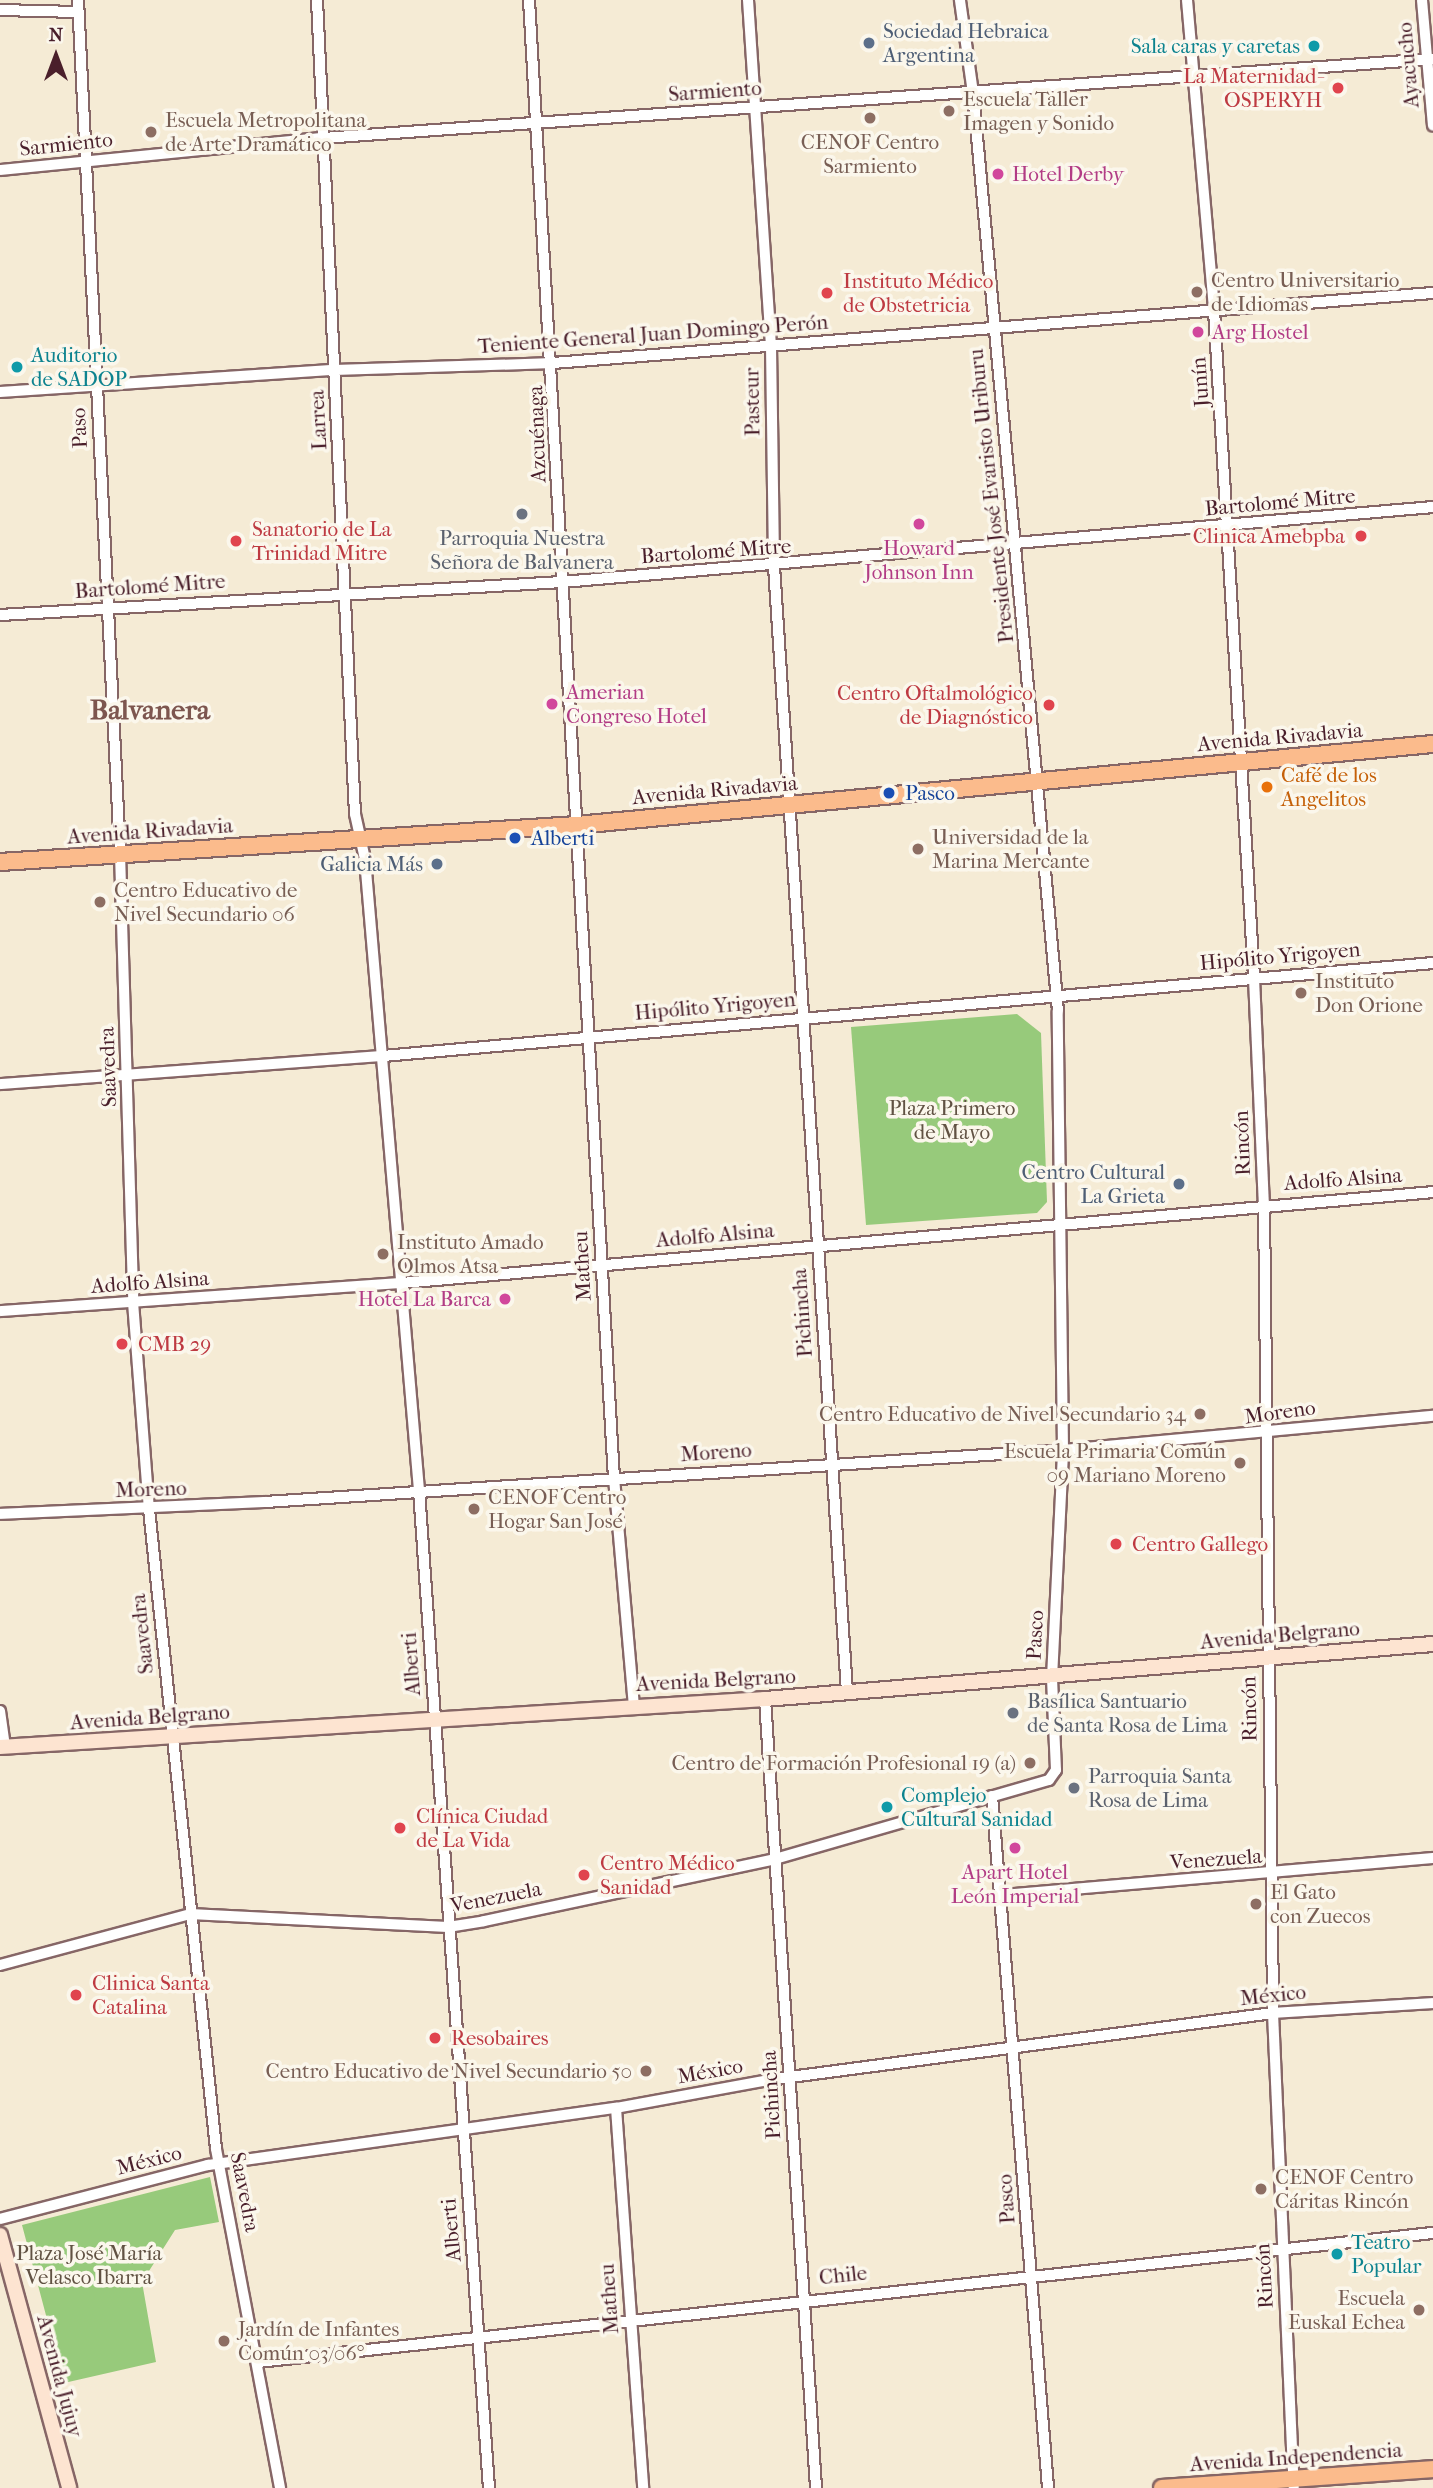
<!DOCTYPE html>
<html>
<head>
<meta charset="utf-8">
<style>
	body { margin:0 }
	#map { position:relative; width:1433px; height:2488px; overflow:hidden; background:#f5ebd5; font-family:"IM FELL French Canon",serif }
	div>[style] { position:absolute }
	.green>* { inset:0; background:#97ca7b }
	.roads { filter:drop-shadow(2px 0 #866666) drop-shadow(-2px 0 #866666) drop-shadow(0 2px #866666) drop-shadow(0 -2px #866666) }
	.minor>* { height:10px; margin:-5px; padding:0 5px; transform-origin:5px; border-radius:5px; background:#fff }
	.secondary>* { height:14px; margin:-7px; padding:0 7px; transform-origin:7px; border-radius:7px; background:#fde4d1 }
	.primary>* { height:16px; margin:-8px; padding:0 8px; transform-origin:8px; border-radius:8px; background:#fbbb8c }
	.dots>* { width:19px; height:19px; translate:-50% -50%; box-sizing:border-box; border:4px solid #fbf7ec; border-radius:50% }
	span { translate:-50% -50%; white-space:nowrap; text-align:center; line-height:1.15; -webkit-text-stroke:7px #fbf7ec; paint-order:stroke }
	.service-label { font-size:21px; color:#4e5e75 }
	.left { translate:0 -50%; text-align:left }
	.right { translate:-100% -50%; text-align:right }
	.culture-label { font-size:21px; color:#0d838f }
	.street-label { font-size:21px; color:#4a1f2b }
	.health-label { font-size:21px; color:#be3a42 }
	.education-label { font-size:21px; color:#785e54 }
	.hotel-label { font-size:21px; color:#b23c85 }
	.worship-label { font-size:21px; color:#5b616d }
	.food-label { font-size:21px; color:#c56008 }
	.transit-label { font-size:21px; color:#164399 }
	.park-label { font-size:21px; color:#615243 }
	.district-label { font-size:28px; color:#7d564f; font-weight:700 }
	.north { position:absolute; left:21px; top:21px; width:70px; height:70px; -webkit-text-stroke:5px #fbf7ec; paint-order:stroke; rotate:0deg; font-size:19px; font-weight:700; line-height:28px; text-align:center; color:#4a1f2b }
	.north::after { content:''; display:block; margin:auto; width:24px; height:32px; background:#4a1f2b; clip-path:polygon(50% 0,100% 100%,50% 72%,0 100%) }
</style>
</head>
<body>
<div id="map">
	<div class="green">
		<i style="clip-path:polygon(1017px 1014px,1041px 1033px,1047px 1202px,1037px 1213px,866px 1225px,851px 1027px)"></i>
		<i style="clip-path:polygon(210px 2177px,219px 2222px,175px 2230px,142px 2282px,156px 2362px,64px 2383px,22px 2225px)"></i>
	</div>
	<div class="roads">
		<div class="minor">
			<i style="left:78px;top:0;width:854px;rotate:87.18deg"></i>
			<i style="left:120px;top:853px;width:449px;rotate:88.3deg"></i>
			<i style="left:133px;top:1302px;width:208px;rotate:85.6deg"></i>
			<i style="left:149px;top:1509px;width:643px;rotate:84.02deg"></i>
			<i style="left:216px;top:2149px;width:345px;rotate:79.3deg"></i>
			<i style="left:317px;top:0;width:815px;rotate:87.33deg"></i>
			<i style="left:355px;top:814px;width:46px;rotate:77.5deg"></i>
			<i style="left:365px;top:859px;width:633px;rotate:85.11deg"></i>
			<i style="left:419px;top:1490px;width:1000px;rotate:85.99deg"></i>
			<i style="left:529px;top:0;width:1480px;rotate:86.71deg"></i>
			<i style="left:614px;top:1478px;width:228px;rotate:85deg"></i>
			<i style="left:748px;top:0;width:347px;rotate:86.2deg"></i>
			<i style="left:771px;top:346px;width:220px;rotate:89.2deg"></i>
			<i style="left:774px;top:566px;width:1129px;rotate:86.29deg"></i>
			<i style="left:1187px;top:0;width:311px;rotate:85deg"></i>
			<i style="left:1214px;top:310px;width:669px;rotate:86.57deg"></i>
			<i style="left:1254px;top:978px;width:225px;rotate:87.5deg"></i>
			<i style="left:1264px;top:1203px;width:810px;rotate:89.36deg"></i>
			<i style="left:1273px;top:2013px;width:475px;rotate:87.5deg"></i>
			<i style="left:1422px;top:0;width:126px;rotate:85deg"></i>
			<i style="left:0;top:10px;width:78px;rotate:1.5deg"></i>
			<i style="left:0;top:170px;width:325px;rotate:-5.7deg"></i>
			<i style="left:323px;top:138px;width:1113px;rotate:-4.07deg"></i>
			<i style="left:0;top:392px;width:335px;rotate:-3.8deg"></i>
			<i style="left:334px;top:370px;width:219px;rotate:-1.8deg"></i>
			<i style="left:553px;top:363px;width:883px;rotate:-4.55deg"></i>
			<i style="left:0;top:615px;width:563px;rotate:-3.36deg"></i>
			<i style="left:562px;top:582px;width:874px;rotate:-4.92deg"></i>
			<i style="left:0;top:1084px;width:384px;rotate:-4.2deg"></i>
			<i style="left:383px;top:1056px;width:1054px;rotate:-5.06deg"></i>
			<i style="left:0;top:1311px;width:403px;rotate:-4deg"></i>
			<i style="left:402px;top:1283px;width:1035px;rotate:-5.04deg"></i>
			<i style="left:0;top:1514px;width:265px;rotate:-2.6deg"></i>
			<i style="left:265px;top:1502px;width:800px;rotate:-3.73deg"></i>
			<i style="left:1063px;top:1450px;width:372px;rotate:-5.3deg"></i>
			<i style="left:765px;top:1699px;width:791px;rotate:86.3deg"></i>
			<i style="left:0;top:1711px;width:36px;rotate:82deg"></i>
			<i style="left:992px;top:1796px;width:694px;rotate:85.37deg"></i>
			<i style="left:1002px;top:1895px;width:433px;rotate:-4.9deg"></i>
			<i style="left:0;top:1965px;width:197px;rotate:-15deg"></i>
			<i style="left:190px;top:1914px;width:258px;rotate:2.9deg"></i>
			<i style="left:448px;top:1927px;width:36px;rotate:-9deg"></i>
			<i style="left:484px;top:1921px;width:298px;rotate:-12deg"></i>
			<i style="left:775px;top:1859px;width:285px;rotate:-16.1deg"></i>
			<i style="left:1049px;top:1780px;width:12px;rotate:-55deg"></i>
			<i style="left:1056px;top:1770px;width:92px;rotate:-92.5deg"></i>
			<i style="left:1052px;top:1678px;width:228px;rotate:-87.2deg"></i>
			<i style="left:1063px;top:1450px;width:439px;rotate:-90.7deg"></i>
			<i style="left:1058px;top:1011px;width:922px;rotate:-95.29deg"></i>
			<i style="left:973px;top:93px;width:94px;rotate:-98deg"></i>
			<i style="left:616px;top:2108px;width:381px;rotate:85.9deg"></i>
			<i style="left:0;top:2219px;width:215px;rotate:-14.6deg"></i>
			<i style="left:208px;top:2165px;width:412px;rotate:-8deg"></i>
			<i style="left:616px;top:2108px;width:155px;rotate:-10.4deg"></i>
			<i style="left:768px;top:2080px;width:509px;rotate:-7.56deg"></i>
			<i style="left:1273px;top:2013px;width:160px;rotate:-3.6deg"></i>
			<i style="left:258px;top:2362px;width:1182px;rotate:-6.27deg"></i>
		</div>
		<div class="secondary">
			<i style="left:0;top:1747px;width:767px;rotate:-3.59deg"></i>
			<i style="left:765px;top:1699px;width:670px;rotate:-4.71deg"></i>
			<i style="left:0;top:2235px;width:262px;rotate:74.7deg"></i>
		</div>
		<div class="primary">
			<i style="left:0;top:862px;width:578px;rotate:-3.67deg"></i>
			<i style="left:577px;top:825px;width:860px;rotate:-5.41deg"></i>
			<i style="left:1162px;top:2488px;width:272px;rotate:-4deg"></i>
		</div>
	</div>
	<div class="dots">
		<i style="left:869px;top:43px;background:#5c6f8a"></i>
		<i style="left:1314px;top:46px;background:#0f9aa8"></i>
		<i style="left:1338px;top:88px;background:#e0444e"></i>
		<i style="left:949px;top:111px;background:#8d6e63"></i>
		<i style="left:870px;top:118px;background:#8d6e63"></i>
		<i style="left:151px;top:132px;background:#8d6e63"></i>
		<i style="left:998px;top:174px;background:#d1479c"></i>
		<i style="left:1197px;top:292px;background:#8d6e63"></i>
		<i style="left:827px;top:293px;background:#e0444e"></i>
		<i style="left:1198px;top:332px;background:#d1479c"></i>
		<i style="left:17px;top:367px;background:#0f9aa8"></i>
		<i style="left:522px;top:514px;background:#6b7280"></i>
		<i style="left:919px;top:524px;background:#d1479c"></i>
		<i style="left:1361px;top:536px;background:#e0444e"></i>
		<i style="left:236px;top:541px;background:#e0444e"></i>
		<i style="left:552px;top:704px;background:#d1479c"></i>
		<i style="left:1049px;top:705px;background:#e0444e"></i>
		<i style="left:1267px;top:787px;background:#e8710a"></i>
		<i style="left:889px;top:793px;background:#1a4fb4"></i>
		<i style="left:515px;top:838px;background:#1a4fb4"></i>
		<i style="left:918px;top:849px;background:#8d6e63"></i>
		<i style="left:437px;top:864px;background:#5c6f8a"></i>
		<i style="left:100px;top:902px;background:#8d6e63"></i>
		<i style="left:1301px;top:993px;background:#8d6e63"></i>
		<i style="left:1179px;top:1184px;background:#5c6f8a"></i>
		<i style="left:383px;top:1254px;background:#8d6e63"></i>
		<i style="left:505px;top:1299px;background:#d1479c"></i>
		<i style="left:122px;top:1344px;background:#e0444e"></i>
		<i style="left:1200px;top:1414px;background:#8d6e63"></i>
		<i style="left:1240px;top:1463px;background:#8d6e63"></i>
		<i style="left:474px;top:1509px;background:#8d6e63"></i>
		<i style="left:1116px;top:1544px;background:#e0444e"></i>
		<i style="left:1013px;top:1713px;background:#6b7280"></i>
		<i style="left:1030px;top:1763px;background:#8d6e63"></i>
		<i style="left:1074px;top:1788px;background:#6b7280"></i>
		<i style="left:887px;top:1807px;background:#0f9aa8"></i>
		<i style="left:400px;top:1828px;background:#e0444e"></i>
		<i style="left:1015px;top:1848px;background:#d1479c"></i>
		<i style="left:584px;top:1875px;background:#e0444e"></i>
		<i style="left:1256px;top:1904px;background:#8d6e63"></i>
		<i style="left:76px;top:1995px;background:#e0444e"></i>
		<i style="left:435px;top:2038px;background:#e0444e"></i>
		<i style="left:646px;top:2071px;background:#8d6e63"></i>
		<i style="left:1261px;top:2189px;background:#8d6e63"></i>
		<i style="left:1337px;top:2254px;background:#0f9aa8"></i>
		<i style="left:1419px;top:2310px;background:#8d6e63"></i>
		<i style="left:224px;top:2341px;background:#8d6e63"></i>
	</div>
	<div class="service-label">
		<span class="left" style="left:883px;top:43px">Sociedad Hebraica<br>Argentina</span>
		<span class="right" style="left:423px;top:864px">Galicia Más</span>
		<span class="right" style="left:1165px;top:1184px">Centro Cultural<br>La Grieta</span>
	</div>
	<div class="culture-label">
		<span class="right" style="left:1300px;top:46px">Sala caras y caretas</span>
		<span class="left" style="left:31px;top:367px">Auditorio<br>de SADOP</span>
		<span class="left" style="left:901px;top:1807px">Complejo<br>Cultural Sanidad</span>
		<span class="left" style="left:1351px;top:2254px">Teatro<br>Popular</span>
	</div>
	<div class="street-label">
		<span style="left:1408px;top:65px;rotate:-95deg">Ayacucho</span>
		<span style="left:715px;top:91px;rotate:-4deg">Sarmiento</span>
		<span style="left:66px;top:144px;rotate:-6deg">Sarmiento</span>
		<span style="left:653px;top:334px;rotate:-4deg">Teniente General Juan Domingo Perón</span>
		<span style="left:1200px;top:382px;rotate:-94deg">Junín</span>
		<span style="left:752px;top:402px;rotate:-91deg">Pasteur</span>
		<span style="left:318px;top:420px;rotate:-93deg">Larrea</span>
		<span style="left:79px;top:428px;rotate:-93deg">Paso</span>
		<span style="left:537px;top:434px;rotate:-92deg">Azcuénaga</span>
		<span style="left:991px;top:496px;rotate:-96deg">Presidente José Evaristo Uriburu</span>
		<span style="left:1280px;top:502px;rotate:-5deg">Bartolomé Mitre</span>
		<span style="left:716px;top:551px;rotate:-4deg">Bartolomé Mitre</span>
		<span style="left:150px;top:586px;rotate:-4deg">Bartolomé Mitre</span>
		<span style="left:1280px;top:737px;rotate:-5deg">Avenida Rivadavia</span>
		<span style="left:715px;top:790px;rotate:-5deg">Avenida Rivadavia</span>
		<span style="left:150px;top:831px;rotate:-4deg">Avenida Rivadavia</span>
		<span style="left:1280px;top:956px;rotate:-5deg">Hipólito Yrigoyen</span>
		<span style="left:715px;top:1006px;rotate:-5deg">Hipólito Yrigoyen</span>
		<span style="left:108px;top:1067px;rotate:-92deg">Saavedra</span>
		<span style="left:1242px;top:1143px;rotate:-92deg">Rincón</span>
		<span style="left:1343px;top:1179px;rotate:-4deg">Adolfo Alsina</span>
		<span style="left:715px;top:1235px;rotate:-5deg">Adolfo Alsina</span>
		<span style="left:582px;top:1266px;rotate:-93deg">Matheu</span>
		<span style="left:150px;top:1282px;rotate:-4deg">Adolfo Alsina</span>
		<span style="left:802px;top:1313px;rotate:-94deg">Pichincha</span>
		<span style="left:1280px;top:1412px;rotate:-8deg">Moreno</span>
		<span style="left:716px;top:1452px;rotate:-4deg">Moreno</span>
		<span style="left:151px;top:1489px;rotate:-2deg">Moreno</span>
		<span style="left:142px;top:1634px;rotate:-96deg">Saavedra</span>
		<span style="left:1035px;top:1635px;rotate:-87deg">Pasco</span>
		<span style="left:1280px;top:1635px;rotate:-5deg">Avenida Belgrano</span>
		<span style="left:411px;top:1664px;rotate:-94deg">Alberti</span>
		<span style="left:716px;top:1680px;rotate:-3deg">Avenida Belgrano</span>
		<span style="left:1249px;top:1709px;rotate:-91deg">Rincón</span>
		<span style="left:150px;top:1717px;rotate:-4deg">Avenida Belgrano</span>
		<span style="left:1216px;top:1859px;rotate:-4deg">Venezuela</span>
		<span style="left:496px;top:1897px;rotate:-11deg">Venezuela</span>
		<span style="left:1273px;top:1995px;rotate:-6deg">México</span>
		<span style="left:710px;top:2071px;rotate:-10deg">México</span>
		<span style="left:771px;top:2095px;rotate:-93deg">Pichincha</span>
		<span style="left:149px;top:2160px;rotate:-14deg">México</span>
		<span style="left:245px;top:2192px;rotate:79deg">Saavedra</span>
		<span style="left:1006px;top:2199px;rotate:-94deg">Pasco</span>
		<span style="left:451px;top:2230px;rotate:-95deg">Alberti</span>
		<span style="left:843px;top:2275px;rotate:-6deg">Chile</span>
		<span style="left:1264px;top:2276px;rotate:-93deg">Rincón</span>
		<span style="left:609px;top:2299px;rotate:-94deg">Matheu</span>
		<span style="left:60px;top:2376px;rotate:75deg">Avenida Jujuy</span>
		<span style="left:1296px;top:2457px;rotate:-4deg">Avenida Independencia</span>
	</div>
	<div class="health-label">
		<span class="right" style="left:1322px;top:88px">La Maternidad-<br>OSPERYH</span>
		<span class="left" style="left:843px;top:293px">Instituto Médico<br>de Obstetricia</span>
		<span class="left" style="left:252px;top:541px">Sanatorio de La<br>Trinidad Mitre</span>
		<span class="right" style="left:1345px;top:536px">Clinica Amebpba</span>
		<span class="right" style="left:1033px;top:705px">Centro Oftalmológico<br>de Diagnóstico</span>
		<span class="left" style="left:138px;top:1344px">CMB 29</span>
		<span class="left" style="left:1132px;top:1544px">Centro Gallego</span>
		<span class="left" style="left:416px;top:1828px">Clínica Ciudad<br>de La Vida</span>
		<span class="left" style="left:600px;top:1875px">Centro Médico<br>Sanidad</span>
		<span class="left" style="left:92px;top:1995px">Clinica Santa<br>Catalina</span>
		<span class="left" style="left:451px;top:2038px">Resobaires</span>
	</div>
	<div class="education-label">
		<span class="left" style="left:963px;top:111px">Escuela Taller<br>Imagen y Sonido</span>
		<span class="left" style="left:165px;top:132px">Escuela Metropolitana<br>de Arte Dramático</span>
		<span style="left:870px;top:154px">CENOF Centro<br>Sarmiento</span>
		<span class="left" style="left:1211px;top:292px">Centro Universitario<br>de Idiomas</span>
		<span class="left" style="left:932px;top:849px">Universidad de la<br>Marina Mercante</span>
		<span class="left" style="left:114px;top:902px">Centro Educativo de<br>Nivel Secundario 06</span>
		<span class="left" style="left:1315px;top:993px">Instituto<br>Don Orione</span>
		<span class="left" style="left:397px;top:1254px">Instituto Amado<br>Olmos Atsa</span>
		<span class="right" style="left:1186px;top:1414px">Centro Educativo de Nivel Secundario 34</span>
		<span class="right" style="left:1226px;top:1463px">Escuela Primaria Común<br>09 Mariano Moreno</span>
		<span class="left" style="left:488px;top:1509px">CENOF Centro<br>Hogar San José</span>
		<span class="right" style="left:1016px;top:1763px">Centro de Formación Profesional 19 (a)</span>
		<span class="left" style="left:1270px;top:1904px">El Gato<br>con Zuecos</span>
		<span class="right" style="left:632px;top:2071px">Centro Educativo de Nivel Secundario 50</span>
		<span class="left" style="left:1275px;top:2189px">CENOF Centro<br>Cáritas Rincón</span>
		<span class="right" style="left:1405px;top:2310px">Escuela<br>Euskal Echea</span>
		<span class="left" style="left:238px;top:2341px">Jardín de Infantes<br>Común 03/06°</span>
	</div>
	<div class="hotel-label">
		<span class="left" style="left:1012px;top:174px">Hotel Derby</span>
		<span class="left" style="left:1212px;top:332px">Arg Hostel</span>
		<span style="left:919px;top:560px">Howard<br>Johnson Inn</span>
		<span class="left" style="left:566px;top:704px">Amerian<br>Congreso Hotel</span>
		<span class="right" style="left:491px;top:1299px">Hotel La Barca</span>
		<span style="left:1015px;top:1884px">Apart Hotel<br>León Imperial</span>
	</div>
	<div class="worship-label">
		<span style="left:522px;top:550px">Parroquia Nuestra<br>Señora de Balvanera</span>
		<span class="left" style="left:1027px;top:1713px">Basílica Santuario<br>de Santa Rosa de Lima</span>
		<span class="left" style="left:1088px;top:1788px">Parroquia Santa<br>Rosa de Lima</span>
	</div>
	<div class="food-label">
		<span class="left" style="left:1281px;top:787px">Café de los<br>Angelitos</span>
	</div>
	<div class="transit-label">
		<span class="left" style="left:905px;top:793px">Pasco</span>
		<span class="left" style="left:531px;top:838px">Alberti</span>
	</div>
	<div class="park-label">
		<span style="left:952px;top:1120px">Plaza Primero<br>de Mayo</span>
		<span style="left:89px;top:2265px">Plaza José María<br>Velasco Ibarra</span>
	</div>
	<div class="district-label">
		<span style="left:150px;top:710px">Balvanera</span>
	</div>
	<div class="north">N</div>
</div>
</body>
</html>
